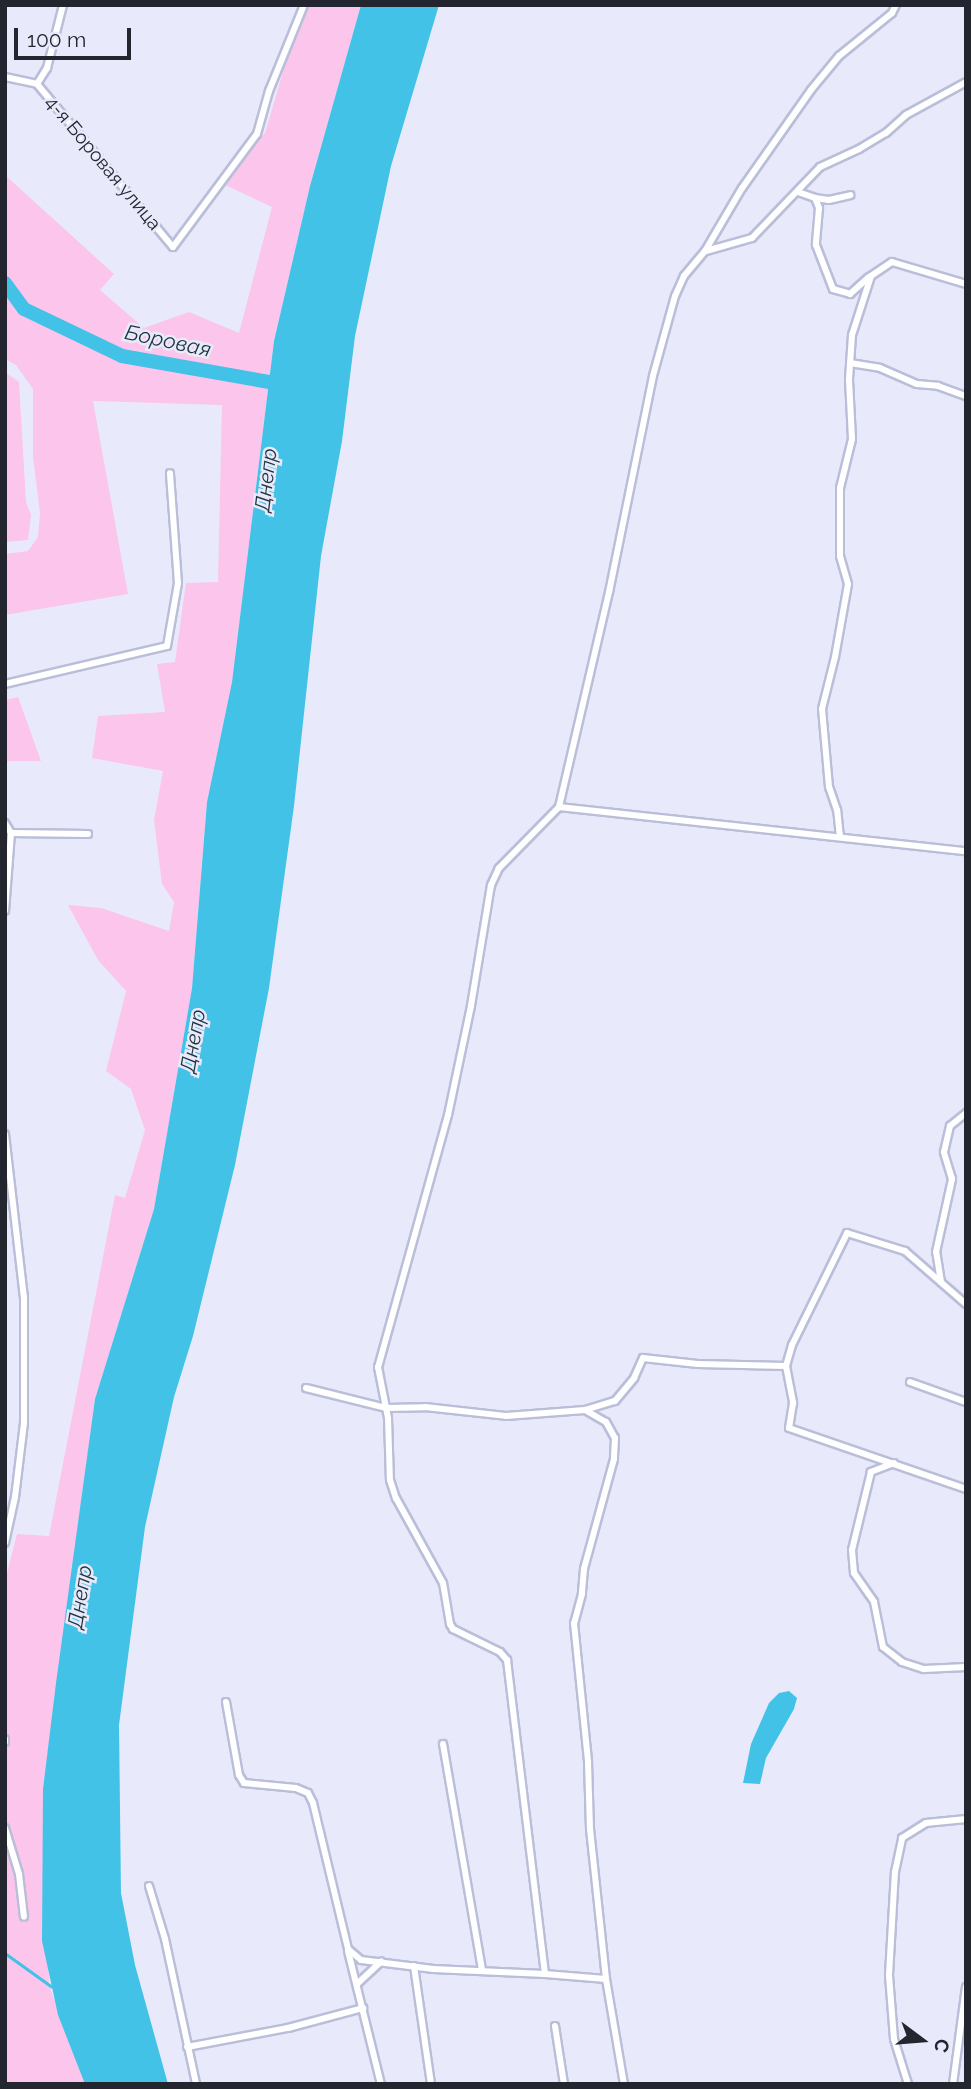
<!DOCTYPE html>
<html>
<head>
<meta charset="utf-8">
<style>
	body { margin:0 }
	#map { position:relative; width:971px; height:2089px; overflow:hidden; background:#e8eafb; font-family:Raleway,sans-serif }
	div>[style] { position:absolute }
	.green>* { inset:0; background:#fbc5ec }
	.water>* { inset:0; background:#42c2e7 }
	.stream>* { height:2.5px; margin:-1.25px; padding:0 1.25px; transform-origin:1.25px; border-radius:1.25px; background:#42c2e7 }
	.river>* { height:14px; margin:-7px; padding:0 7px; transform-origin:7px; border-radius:7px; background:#42c2e7 }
	.roads { filter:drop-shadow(2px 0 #babed8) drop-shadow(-2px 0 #babed8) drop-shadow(0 2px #babed8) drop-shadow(0 -2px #babed8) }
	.minor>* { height:6px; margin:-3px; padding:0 3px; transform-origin:3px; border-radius:3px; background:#fff }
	span { translate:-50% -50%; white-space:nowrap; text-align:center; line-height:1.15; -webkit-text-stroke:5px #e8eafb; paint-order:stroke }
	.street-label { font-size:19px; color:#23252f }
	.water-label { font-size:21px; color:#1f343b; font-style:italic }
	.frame { position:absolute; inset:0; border:7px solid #23252f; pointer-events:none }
	.north { position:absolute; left:887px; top:2005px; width:70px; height:70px; -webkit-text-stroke:5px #e8eafb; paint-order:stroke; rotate:106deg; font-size:19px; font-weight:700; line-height:28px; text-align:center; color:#23252f }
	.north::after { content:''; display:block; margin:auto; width:24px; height:32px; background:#23252f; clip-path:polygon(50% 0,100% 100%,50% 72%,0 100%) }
	.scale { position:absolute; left:14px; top:28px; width:117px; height:32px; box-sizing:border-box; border:4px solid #23252f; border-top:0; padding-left:9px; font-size:21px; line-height:24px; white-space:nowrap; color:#23252f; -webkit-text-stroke:5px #e8eafb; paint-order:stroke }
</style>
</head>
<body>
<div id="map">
	<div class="green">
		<i style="clip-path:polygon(309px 5px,361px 5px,310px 186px,274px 341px,232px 682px,207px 802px,192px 988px,154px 1209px,95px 1399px,43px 1789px,49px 1985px,85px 2084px,5px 2084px,5px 1581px,17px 1534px,49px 1536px,115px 1195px,125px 1198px,145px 1130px,131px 1089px,106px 1071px,126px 991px,98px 960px,68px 905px,101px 908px,169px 931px,174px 902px,162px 884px,154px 820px,163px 771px,92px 758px,98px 716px,165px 712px,157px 664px,175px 662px,186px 583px,218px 582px,222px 405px,93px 401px,128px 594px,5px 615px,5px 554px,28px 551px,38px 537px,40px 513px,33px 457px,33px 389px,16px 365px,5px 359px,5px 175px,114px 274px,100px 290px,144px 328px,189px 312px,239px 333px,272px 207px,219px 182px,265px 133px,288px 55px)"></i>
		<i style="clip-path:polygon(5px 372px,19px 382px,26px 502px,31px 515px,28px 540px,5px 542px)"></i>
		<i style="clip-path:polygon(18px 697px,41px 761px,5px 761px,5px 700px)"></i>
	</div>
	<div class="water">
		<i style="clip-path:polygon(361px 5px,439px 5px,391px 166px,355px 336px,342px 441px,321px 556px,294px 806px,269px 988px,235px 1165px,193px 1336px,174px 1397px,145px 1527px,119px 1725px,121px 1893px,135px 1965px,168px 2084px,85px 2084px,58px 2015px,42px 1941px,43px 1789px,56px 1683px,95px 1399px,154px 1209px,192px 988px,207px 802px,232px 682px,274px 341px,310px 186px)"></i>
		<i style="clip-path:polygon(789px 1691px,797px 1698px,794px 1709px,766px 1758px,760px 1784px,743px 1783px,751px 1744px,769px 1703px,779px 1693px)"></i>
	</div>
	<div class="stream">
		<i style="left:5px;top:1953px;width:57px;rotate:35.7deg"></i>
	</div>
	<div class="river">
		<i style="left:5px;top:283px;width:32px;rotate:54deg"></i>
		<i style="left:24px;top:309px;width:109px;rotate:25.6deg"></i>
		<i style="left:122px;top:356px;width:167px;rotate:10deg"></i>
	</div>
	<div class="roads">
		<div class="minor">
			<i style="left:896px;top:5px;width:9px;rotate:117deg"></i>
			<i style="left:892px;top:13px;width:68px;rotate:140.9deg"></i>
			<i style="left:839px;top:56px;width:44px;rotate:129.5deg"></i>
			<i style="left:811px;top:90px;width:120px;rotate:125.1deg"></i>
			<i style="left:742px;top:188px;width:73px;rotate:120.4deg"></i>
			<i style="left:705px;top:251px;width:33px;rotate:130deg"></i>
			<i style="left:684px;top:276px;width:22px;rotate:114deg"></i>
			<i style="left:675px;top:296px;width:83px;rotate:105.4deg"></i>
			<i style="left:653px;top:376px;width:220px;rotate:101.5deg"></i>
			<i style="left:609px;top:592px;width:221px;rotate:103.1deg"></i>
			<i style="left:559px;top:807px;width:409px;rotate:6.2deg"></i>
			<i style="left:5px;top:77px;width:33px;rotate:12deg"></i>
			<i style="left:37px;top:84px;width:212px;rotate:50.2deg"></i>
			<i style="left:173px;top:247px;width:141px;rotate:-53.4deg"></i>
			<i style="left:257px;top:134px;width:45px;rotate:-74.4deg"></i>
			<i style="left:269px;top:91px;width:93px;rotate:-67.9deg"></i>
			<i style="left:37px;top:84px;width:19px;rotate:-58deg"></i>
			<i style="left:47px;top:68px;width:65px;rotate:-75.7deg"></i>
			<i style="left:798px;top:192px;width:18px;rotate:19deg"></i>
			<i style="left:815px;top:198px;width:11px;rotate:68deg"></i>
			<i style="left:819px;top:208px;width:37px;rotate:95deg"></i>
			<i style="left:816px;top:245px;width:47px;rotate:68.9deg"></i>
			<i style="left:833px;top:289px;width:18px;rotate:16deg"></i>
			<i style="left:850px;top:294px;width:25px;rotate:-42deg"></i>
			<i style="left:815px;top:198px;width:14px;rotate:8deg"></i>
			<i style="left:829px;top:200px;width:22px;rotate:-13deg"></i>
			<i style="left:706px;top:251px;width:48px;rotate:-15.8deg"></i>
			<i style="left:752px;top:238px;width:98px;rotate:-46.2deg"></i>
			<i style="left:820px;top:167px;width:43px;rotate:-24.8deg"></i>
			<i style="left:859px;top:149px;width:31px;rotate:-31deg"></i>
			<i style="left:886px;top:133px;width:27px;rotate:-42deg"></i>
			<i style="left:906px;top:115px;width:68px;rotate:-28.8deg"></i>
			<i style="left:850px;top:363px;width:30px;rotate:9deg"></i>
			<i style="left:880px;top:368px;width:40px;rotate:23.4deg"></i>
			<i style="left:917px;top:384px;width:21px;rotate:5deg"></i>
			<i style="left:938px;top:386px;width:30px;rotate:20deg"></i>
			<i style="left:5px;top:684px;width:166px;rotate:-13.2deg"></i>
			<i style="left:167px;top:646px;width:64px;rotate:-80.1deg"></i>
			<i style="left:178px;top:583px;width:110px;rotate:-94.2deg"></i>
			<i style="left:559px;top:807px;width:86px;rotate:134.5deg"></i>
			<i style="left:499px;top:868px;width:19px;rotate:115deg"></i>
			<i style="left:491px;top:885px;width:123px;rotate:99.4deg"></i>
			<i style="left:471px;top:1006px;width:111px;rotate:101.9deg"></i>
			<i style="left:448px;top:1115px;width:262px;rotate:105.5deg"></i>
			<i style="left:378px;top:1367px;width:52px;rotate:78.9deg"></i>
			<i style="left:388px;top:1418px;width:62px;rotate:88.2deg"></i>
			<i style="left:390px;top:1480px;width:19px;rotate:72deg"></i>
			<i style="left:396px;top:1498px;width:97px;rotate:61.1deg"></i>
			<i style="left:443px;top:1583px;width:42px;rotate:80.3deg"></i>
			<i style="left:450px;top:1624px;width:6px;rotate:59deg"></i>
			<i style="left:453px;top:1629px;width:52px;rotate:26.1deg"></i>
			<i style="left:500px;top:1652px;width:11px;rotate:49deg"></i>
			<i style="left:507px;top:1660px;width:316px;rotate:83.1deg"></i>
			<i style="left:545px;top:1974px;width:61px;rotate:4.7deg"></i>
			<i style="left:606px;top:1979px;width:107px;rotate:80.3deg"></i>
			<i style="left:5px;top:823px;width:12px;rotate:59deg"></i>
			<i style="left:11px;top:833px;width:78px;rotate:94.4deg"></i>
			<i style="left:11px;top:833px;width:77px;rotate:0.7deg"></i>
			<i style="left:840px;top:837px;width:27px;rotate:-96deg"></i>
			<i style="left:837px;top:810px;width:24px;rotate:-109deg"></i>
			<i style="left:829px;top:787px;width:78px;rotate:-95.1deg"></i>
			<i style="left:822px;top:709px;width:54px;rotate:-76deg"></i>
			<i style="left:835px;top:657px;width:74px;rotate:-79.9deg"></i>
			<i style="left:848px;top:584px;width:29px;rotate:-106deg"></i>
			<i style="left:840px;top:556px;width:68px;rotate:-90deg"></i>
			<i style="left:840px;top:488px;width:50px;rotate:-76.2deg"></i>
			<i style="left:852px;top:439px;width:60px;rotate:-92.9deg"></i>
			<i style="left:849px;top:379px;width:44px;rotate:-86.1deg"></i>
			<i style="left:852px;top:335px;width:62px;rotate:-72.1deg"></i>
			<i style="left:871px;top:276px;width:25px;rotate:-34deg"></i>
			<i style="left:892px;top:262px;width:77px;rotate:16.6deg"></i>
			<i style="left:5px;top:1134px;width:164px;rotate:83.4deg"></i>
			<i style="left:24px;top:1297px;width:126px;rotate:90deg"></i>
			<i style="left:24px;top:1423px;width:75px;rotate:96.9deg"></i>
			<i style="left:15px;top:1497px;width:47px;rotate:102.3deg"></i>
			<i style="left:941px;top:1282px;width:30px;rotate:-99deg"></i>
			<i style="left:936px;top:1252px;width:75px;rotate:-77.6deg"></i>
			<i style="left:952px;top:1179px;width:28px;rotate:-107deg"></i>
			<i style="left:944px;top:1152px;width:27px;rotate:-77deg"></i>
			<i style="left:950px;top:1126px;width:21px;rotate:-39deg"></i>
			<i style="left:786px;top:1366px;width:38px;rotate:79deg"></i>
			<i style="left:793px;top:1403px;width:25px;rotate:99deg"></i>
			<i style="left:789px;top:1428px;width:187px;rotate:19deg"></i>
			<i style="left:910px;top:1382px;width:59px;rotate:19.7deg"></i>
			<i style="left:306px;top:1388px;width:82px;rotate:14deg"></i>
			<i style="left:386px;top:1408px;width:39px;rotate:-1deg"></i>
			<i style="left:425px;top:1407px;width:81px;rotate:6.3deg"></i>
			<i style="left:506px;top:1416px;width:79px;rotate:-4.3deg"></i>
			<i style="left:585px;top:1410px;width:24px;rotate:30deg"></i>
			<i style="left:606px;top:1422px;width:18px;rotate:61deg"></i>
			<i style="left:615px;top:1438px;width:21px;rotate:93deg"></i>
			<i style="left:614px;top:1459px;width:114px;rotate:105.3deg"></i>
			<i style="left:584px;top:1569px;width:25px;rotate:95deg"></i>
			<i style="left:582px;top:1594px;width:30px;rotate:105deg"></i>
			<i style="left:574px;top:1623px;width:140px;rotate:84.2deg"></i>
			<i style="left:588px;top:1762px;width:67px;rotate:88.3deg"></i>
			<i style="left:590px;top:1829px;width:151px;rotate:83.9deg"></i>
			<i style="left:585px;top:1410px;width:31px;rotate:-17deg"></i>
			<i style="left:615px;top:1401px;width:30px;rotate:-50deg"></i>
			<i style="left:634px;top:1378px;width:22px;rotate:-66deg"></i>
			<i style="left:643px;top:1358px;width:55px;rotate:6.2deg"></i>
			<i style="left:698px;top:1364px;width:88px;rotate:1.3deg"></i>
			<i style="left:786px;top:1366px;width:22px;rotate:-74deg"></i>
			<i style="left:792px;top:1345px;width:125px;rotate:-63.8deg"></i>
			<i style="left:847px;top:1233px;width:61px;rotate:17.2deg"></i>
			<i style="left:905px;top:1251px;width:81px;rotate:41deg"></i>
			<i style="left:894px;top:1463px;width:25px;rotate:159deg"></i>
			<i style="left:871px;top:1472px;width:80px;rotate:103.7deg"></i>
			<i style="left:852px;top:1550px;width:23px;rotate:85deg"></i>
			<i style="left:854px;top:1573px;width:35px;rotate:55deg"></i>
			<i style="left:874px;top:1602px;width:46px;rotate:78.7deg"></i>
			<i style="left:883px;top:1647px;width:24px;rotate:38deg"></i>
			<i style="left:902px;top:1662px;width:23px;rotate:18deg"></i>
			<i style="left:924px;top:1669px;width:42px;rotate:-2.7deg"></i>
			<i style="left:226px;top:1702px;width:74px;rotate:79.9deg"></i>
			<i style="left:239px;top:1775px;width:9px;rotate:58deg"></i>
			<i style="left:244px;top:1783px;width:52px;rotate:5.5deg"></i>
			<i style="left:296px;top:1788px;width:13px;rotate:23deg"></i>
			<i style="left:308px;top:1793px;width:11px;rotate:63deg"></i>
			<i style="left:313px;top:1803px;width:150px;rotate:76.5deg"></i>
			<i style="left:348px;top:1949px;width:17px;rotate:40deg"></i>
			<i style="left:361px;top:1960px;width:73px;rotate:7.1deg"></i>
			<i style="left:433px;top:1969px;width:112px;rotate:2.6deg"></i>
			<i style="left:5px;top:1739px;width:3px;rotate:90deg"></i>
			<i style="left:443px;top:1744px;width:228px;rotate:80.2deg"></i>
			<i style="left:5px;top:1828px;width:48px;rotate:73.1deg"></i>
			<i style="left:19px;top:1874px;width:43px;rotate:83.4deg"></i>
			<i style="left:149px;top:1886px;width:55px;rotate:73.2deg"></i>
			<i style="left:165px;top:1939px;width:148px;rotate:77.9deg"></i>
			<i style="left:348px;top:1951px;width:137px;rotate:76.1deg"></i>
			<i style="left:414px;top:1966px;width:119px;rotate:81.8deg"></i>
			<i style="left:357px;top:1984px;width:33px;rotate:-43deg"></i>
			<i style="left:555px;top:2026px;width:59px;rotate:81.2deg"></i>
			<i style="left:187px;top:2047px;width:103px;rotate:-10.7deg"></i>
			<i style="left:288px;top:2028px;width:78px;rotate:-14.9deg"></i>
			<i style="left:908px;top:2084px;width:47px;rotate:-107.3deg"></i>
			<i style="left:894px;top:2039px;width:64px;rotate:-94.5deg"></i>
			<i style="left:889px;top:1975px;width:103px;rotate:-86.7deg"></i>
			<i style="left:895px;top:1872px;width:35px;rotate:-78deg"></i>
			<i style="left:902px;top:1838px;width:28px;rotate:-32deg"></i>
			<i style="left:926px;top:1823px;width:40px;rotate:-5.7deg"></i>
			<i style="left:953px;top:2084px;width:98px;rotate:-82.4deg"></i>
		</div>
	</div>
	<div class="street-label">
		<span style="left:103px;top:163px;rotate:50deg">4-я Боровая улица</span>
	</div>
	<div class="water-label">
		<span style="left:168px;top:341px;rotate:12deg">Боровая</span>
		<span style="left:266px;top:480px;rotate:-83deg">Днепр</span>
		<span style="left:193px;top:1041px;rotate:-80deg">Днепр</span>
		<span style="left:80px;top:1597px;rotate:-81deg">Днепр</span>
	</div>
	<div class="frame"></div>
	<div class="north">С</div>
	<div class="scale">100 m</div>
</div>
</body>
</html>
